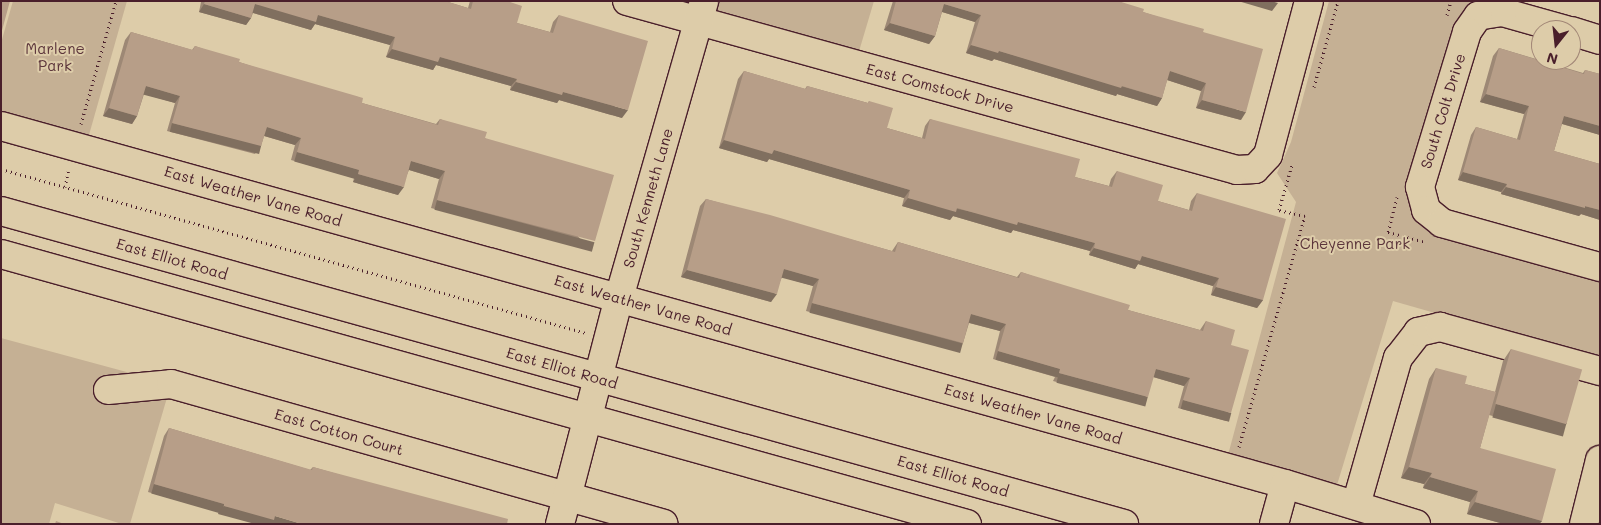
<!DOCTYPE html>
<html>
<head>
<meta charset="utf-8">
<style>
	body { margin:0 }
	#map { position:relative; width:1601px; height:525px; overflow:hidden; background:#ddcca9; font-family:Mali,sans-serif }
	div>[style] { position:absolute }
	.green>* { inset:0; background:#c5b094 }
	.path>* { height:3px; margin-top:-1.5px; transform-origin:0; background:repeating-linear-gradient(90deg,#4a1f2b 0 1px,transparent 0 5px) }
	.roads { filter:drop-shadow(1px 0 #4a1f2b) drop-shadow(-1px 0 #4a1f2b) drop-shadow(0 1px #4a1f2b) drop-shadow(0 -1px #4a1f2b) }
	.minor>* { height:28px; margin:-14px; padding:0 14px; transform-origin:14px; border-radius:14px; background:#ddcca9 }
	.major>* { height:28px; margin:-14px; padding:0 14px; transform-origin:14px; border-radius:14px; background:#ddcca9 }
	.wall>* { inset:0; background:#9d8875 }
	.shaded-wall>* { inset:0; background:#806f5f; transform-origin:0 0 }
	.building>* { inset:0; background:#b79e88; transform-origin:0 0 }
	span { translate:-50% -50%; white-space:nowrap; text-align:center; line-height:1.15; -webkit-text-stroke:4px #ddcca9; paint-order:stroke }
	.park-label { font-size:15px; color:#5c353b }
	.street-label { font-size:15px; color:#4a1f2b }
	.frame { position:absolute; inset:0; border:2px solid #4a1f2b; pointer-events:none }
	.north { position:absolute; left:1531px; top:20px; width:50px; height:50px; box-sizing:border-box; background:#ddcca9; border:1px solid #a28777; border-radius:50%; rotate:196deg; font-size:14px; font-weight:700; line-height:20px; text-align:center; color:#4a1f2b }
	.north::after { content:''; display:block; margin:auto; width:18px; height:22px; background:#4a1f2b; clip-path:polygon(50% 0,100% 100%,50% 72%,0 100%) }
</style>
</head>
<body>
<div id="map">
	<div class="green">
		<i style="clip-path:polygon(13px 1px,127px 1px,85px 149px,1px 126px,1px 43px)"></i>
		<i style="clip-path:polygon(670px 1px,874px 1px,857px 58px)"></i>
		<i style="clip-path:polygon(1329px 1px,1470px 1px,1471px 6px,1448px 50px,1429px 229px,1445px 238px,1600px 281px,1600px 360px,1393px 301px,1337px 485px,1228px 455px,1296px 202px,1277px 173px,1291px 142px)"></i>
		<i style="clip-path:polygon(1px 338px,171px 384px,130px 524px,122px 524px,55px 503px,49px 524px,1px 524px)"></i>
	</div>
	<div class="path">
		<i style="left:1447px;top:15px;width:15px;rotate:-74deg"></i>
		<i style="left:1314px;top:87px;width:89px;rotate:-74.4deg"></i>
		<i style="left:81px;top:124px;width:128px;rotate:-74.1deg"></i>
		<i style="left:1px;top:169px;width:608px;rotate:15.66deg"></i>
		<i style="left:65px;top:187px;width:19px;rotate:-78deg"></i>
		<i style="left:1397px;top:197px;width:36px;rotate:104deg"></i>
		<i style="left:1388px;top:232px;width:39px;rotate:15deg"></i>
		<i style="left:1239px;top:447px;width:240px;rotate:-74.1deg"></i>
		<i style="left:1305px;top:216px;width:27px;rotate:-167deg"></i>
		<i style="left:1279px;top:210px;width:47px;rotate:-73.9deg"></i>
	</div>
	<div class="roads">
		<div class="minor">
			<i style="left:627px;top:1px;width:633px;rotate:15.49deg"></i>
			<i style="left:1237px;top:170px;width:18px;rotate:-3deg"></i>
			<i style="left:1255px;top:169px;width:19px;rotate:-47deg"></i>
			<i style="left:1268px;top:155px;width:159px;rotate:-75.1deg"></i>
			<i style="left:1566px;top:30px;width:66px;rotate:-164.3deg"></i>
			<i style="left:1502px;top:12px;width:24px;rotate:171deg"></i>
			<i style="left:1478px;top:16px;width:19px;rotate:125deg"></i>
			<i style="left:1467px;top:32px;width:162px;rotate:106.9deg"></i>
			<i style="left:1420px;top:187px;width:24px;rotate:75deg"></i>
			<i style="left:1426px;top:210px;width:21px;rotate:39deg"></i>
			<i style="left:1442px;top:223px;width:164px;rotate:15.6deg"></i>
			<i style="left:1571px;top:31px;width:30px;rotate:17deg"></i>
			<i style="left:1px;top:126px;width:1333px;rotate:15.58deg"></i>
			<i style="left:1285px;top:484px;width:137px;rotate:17deg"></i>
			<i style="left:108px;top:390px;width:63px;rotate:-5.4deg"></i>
			<i style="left:171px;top:384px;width:512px;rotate:15.85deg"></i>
			<i style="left:1356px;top:505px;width:153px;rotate:-74.1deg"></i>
			<i style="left:1398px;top:358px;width:33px;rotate:-52deg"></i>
			<i style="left:1418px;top:332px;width:23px;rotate:-13deg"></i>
			<i style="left:1440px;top:327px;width:166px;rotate:15.4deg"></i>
			<i style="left:560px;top:524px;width:234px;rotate:-75.4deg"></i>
			<i style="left:619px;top:298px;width:309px;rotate:-74deg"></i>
			<i style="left:1274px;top:524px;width:41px;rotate:-74.6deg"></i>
			<i style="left:1584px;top:524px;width:66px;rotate:-76deg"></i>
		</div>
		<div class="major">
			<i style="left:1px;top:211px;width:1166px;rotate:15.57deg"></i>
			<i style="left:1px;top:254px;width:1003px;rotate:15.62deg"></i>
		</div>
	</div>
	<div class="wall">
		<i style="clip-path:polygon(198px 1px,445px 1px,468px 8px,470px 1px,507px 1px,517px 23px,550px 32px,553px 22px,559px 15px,622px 118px,559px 100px,557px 103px,510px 90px,511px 86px,436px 65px,433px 70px,386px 57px,390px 45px,315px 24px,311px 30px,253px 13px,251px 18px,246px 25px,199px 12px,201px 2px)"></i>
		<i style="clip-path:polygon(893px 1px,1118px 1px,1143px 12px,1203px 32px,1241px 120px,1196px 108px,1201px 91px,1167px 80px,1162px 98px,1157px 106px,1117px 94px,1116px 96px,994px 59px,992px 61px,966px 53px,975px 22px,942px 12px,935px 36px,929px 44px,884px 30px)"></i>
		<i style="clip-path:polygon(131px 32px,192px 50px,195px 46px,239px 62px,362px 103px,436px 124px,440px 119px,485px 138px,590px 249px,431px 208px,439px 179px,409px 170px,398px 195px,353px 182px,354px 178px,291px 160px,295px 145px,264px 136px,261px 146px,255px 154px,167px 131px,175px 103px,144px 94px,137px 116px,132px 124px,103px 116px,125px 40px)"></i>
		<i style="clip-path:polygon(1499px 48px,1583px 73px,1585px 70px,1600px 74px,1600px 135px,1562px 124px,1554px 151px,1600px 164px,1600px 220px,1581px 214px,1579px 216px,1501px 194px,1501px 192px,1458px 180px,1471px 135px,1476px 127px,1517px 139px,1524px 114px,1480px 102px,1493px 56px)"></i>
		<i style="clip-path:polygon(744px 71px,805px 89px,807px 86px,868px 103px,869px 101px,887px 128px,922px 138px,925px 126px,930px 119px,1075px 177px,1109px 186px,1111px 179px,1117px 171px,1158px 201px,1189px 210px,1191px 201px,1197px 193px,1263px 300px,1257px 308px,1211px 295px,1213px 286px,1138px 264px,1135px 269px,1089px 255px,1090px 251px,1013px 230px,1011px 233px,953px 216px,950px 220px,902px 206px,904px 198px,769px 159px,767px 162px,719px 148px,738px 79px)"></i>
		<i style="clip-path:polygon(706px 199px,892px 251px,898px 242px,1017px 277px,1021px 272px,1128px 310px,1200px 330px,1206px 321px,1231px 345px,1226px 421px,1178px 408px,1184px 386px,1153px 377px,1142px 405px,1053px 381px,1055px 377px,993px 359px,1000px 331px,969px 323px,963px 343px,958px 351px,806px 311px,813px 286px,782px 277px,771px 302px,681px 277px,700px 206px)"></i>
		<i style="clip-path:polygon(1511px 349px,1567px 423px,1559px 434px,1489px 415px,1480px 448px,1542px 521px,1539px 524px,1504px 524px,1467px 514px,1470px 502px,1423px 488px,1424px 484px,1401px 478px,1429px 379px,1436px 368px,1465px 384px,1495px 392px,1503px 361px)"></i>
		<i style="clip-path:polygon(169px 428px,310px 470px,313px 467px,507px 524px,218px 514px,219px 512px,148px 492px,164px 436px)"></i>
	</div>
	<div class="shaded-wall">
		<i style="clip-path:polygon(1238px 1px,1271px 1px,1278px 3px,1272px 11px)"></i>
		<i style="clip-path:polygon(204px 4px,251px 18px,246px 25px,199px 12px)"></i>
		<i style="clip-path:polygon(255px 4px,318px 15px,395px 37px,390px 45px,315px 24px,311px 30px,250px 12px)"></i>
		<i style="clip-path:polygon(944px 4px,981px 15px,975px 22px,939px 11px)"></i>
		<i style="clip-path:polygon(890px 23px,935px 36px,929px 44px,884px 30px)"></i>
		<i style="clip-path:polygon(971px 45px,999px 51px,1162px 98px,1157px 106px,1117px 94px,1116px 96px,994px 59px,992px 61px,966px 53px)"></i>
		<i style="clip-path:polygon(392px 49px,440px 57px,517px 79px,511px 86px,436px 65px,433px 70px,386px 57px)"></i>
		<i style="clip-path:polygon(1170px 71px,1206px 83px,1201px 91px,1164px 79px)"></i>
		<i style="clip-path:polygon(516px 82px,563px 92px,628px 110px,622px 118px,559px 100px,557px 103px,510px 90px)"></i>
		<i style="clip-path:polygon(146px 86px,180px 96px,175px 103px,141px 94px)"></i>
		<i style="clip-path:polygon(1486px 94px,1529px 106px,1524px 114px,1480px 102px)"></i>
		<i style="clip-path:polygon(1202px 100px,1246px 112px,1241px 120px,1196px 108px)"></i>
		<i style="clip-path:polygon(109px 108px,137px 116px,132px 124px,103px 116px)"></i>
		<i style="clip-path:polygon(1564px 116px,1600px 126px,1600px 135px,1559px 123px)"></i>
		<i style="left:172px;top:123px;width:92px;height:9px;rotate:14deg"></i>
		<i style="clip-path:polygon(267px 127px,301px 138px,295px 145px,261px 135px)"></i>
		<i style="clip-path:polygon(724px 140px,774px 150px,910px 190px,904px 198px,769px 159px,767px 162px,719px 148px)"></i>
		<i style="left:297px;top:152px;width:65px;height:10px;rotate:16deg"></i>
		<i style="clip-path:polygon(411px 161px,445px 171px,439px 179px,406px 169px)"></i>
		<i style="clip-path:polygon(1463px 172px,1507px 184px,1501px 192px,1458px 180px)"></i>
		<i style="clip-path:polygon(358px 174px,404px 187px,398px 195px,353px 182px)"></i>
		<i style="clip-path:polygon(1506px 187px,1600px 210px,1600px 220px,1581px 214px,1579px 216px,1501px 194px)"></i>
		<i style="clip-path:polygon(908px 198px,1018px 222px,1095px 243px,1090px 251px,1013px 230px,1011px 233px,953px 216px,950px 220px,902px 206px)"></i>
		<i style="left:437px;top:200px;width:163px;height:10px;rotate:15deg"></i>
		<i style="clip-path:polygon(1094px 248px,1142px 256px,1219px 278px,1213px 286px,1138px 264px,1135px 269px,1089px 255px)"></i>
		<i style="clip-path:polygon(784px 269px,819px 279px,813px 286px,779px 277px)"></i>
		<i style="clip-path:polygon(687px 270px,777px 294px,771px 302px,681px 277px)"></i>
		<i style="clip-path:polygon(1216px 287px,1263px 300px,1257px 308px,1211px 295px)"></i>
		<i style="left:812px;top:303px;width:156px;height:10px;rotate:15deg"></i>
		<i style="clip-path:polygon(971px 314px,1006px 324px,1000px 331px,966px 322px)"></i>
		<i style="left:998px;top:351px;width:65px;height:9px;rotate:16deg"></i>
		<i style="clip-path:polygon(1156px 369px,1190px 378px,1184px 386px,1150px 376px)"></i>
		<i style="left:1059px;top:373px;width:92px;height:10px;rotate:15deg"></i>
		<i style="left:1183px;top:400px;width:50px;height:9px;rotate:15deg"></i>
		<i style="left:1496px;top:404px;width:73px;height:14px;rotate:15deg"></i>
		<i style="clip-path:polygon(1409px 467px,1432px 473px,1424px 484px,1401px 478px)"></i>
		<i style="clip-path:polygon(1430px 477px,1478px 491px,1470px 502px,1423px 488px)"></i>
		<i style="left:154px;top:484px;width:73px;height:10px;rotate:16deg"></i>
		<i style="clip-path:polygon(1475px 502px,1542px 521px,1539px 524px,1504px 524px,1467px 514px)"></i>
		<i style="clip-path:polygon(224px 506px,275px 516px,302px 524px,255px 524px,218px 514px)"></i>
	</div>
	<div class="building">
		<i style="clip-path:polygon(1px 1px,10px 1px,1px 34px)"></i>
		<i style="clip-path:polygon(205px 1px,445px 1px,471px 9px,473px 1px,507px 1px,522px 6px,517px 23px,553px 33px,559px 15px,648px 41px,628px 110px,563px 92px,562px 95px,516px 82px,517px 79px,440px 57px,438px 62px,392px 49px,395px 37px,318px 15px,316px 22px,255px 4px,251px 18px,204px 4px)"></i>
		<i style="clip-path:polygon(896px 1px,1118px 1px,1144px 9px,1143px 12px,1204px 29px,1203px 32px,1263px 49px,1246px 112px,1202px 100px,1206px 83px,1170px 71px,1162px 98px,1122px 86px,1121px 88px,999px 51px,998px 53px,971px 45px,981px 15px,944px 4px,935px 36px,890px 23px)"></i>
		<i style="clip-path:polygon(131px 32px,193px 50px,195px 46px,240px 59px,239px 62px,363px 98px,362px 103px,438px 125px,440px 119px,487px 132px,485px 138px,614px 175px,595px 241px,437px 200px,445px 171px,411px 161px,404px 187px,358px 174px,359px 170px,297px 152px,301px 138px,267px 127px,261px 146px,172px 123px,180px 96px,146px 86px,137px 116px,109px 108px)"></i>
		<i style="clip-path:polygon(1499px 48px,1584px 74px,1585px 70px,1600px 74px,1600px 126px,1564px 116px,1554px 151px,1600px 164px,1600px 210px,1585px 206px,1585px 208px,1506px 187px,1507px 184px,1463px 172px,1476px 127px,1520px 140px,1529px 106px,1486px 94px)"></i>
		<i style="clip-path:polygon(744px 71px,806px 89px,807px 86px,868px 103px,869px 101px,893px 108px,887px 128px,925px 139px,930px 119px,1080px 159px,1075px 177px,1112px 187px,1117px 171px,1163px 185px,1158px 201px,1192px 211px,1197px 193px,1286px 219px,1263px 300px,1216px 287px,1219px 278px,1142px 256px,1140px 261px,1094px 248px,1095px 243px,1018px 222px,1017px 225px,957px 208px,956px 212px,908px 198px,910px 190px,774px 150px,772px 154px,724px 140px)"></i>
		<i style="clip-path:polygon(706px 199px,770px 215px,895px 252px,898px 242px,1019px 278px,1021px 272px,1130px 305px,1128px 310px,1203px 331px,1206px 321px,1235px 330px,1231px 345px,1249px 350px,1231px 413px,1183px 400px,1190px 378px,1156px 369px,1148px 397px,1059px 373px,1060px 369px,998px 351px,1006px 324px,971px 314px,963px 343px,812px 303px,819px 279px,784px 269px,777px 294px,687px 270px)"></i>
		<i style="left:1511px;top:349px;width:74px;height:57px;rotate:16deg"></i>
		<i style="clip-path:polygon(1436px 368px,1467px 376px,1465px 384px,1496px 392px,1480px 448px,1556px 469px,1542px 521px,1475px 502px,1478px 491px,1430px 477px,1432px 473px,1409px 467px)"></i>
		<i style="clip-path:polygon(169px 428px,312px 470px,313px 467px,508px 519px,507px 524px,302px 524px,275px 516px,274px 520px,224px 506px,224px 504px,154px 484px)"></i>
		<i style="clip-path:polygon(56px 521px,64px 524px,55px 524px)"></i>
	</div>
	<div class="park-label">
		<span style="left:55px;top:57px">Marlene<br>Park</span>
		<span style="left:1355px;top:244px">Cheyenne Park</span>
	</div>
	<div class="street-label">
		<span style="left:940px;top:88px;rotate:15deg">East Comstock Drive</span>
		<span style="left:1443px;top:111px;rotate:-73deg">South Colt Drive</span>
		<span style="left:253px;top:196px;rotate:16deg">East Weather Vane Road</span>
		<span style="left:648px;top:198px;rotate:-74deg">South Kenneth Lane</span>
		<span style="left:172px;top:259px;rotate:16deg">East Elliot Road</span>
		<span style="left:643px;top:305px;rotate:16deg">East Weather Vane Road</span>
		<span style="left:562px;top:368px;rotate:16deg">East Elliot Road</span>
		<span style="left:1033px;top:414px;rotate:16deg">East Weather Vane Road</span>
		<span style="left:339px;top:432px;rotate:16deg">East Cotton Court</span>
		<span style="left:953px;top:476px;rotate:16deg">East Elliot Road</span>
	</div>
	<div class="frame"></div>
	<div class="north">N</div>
</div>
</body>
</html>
